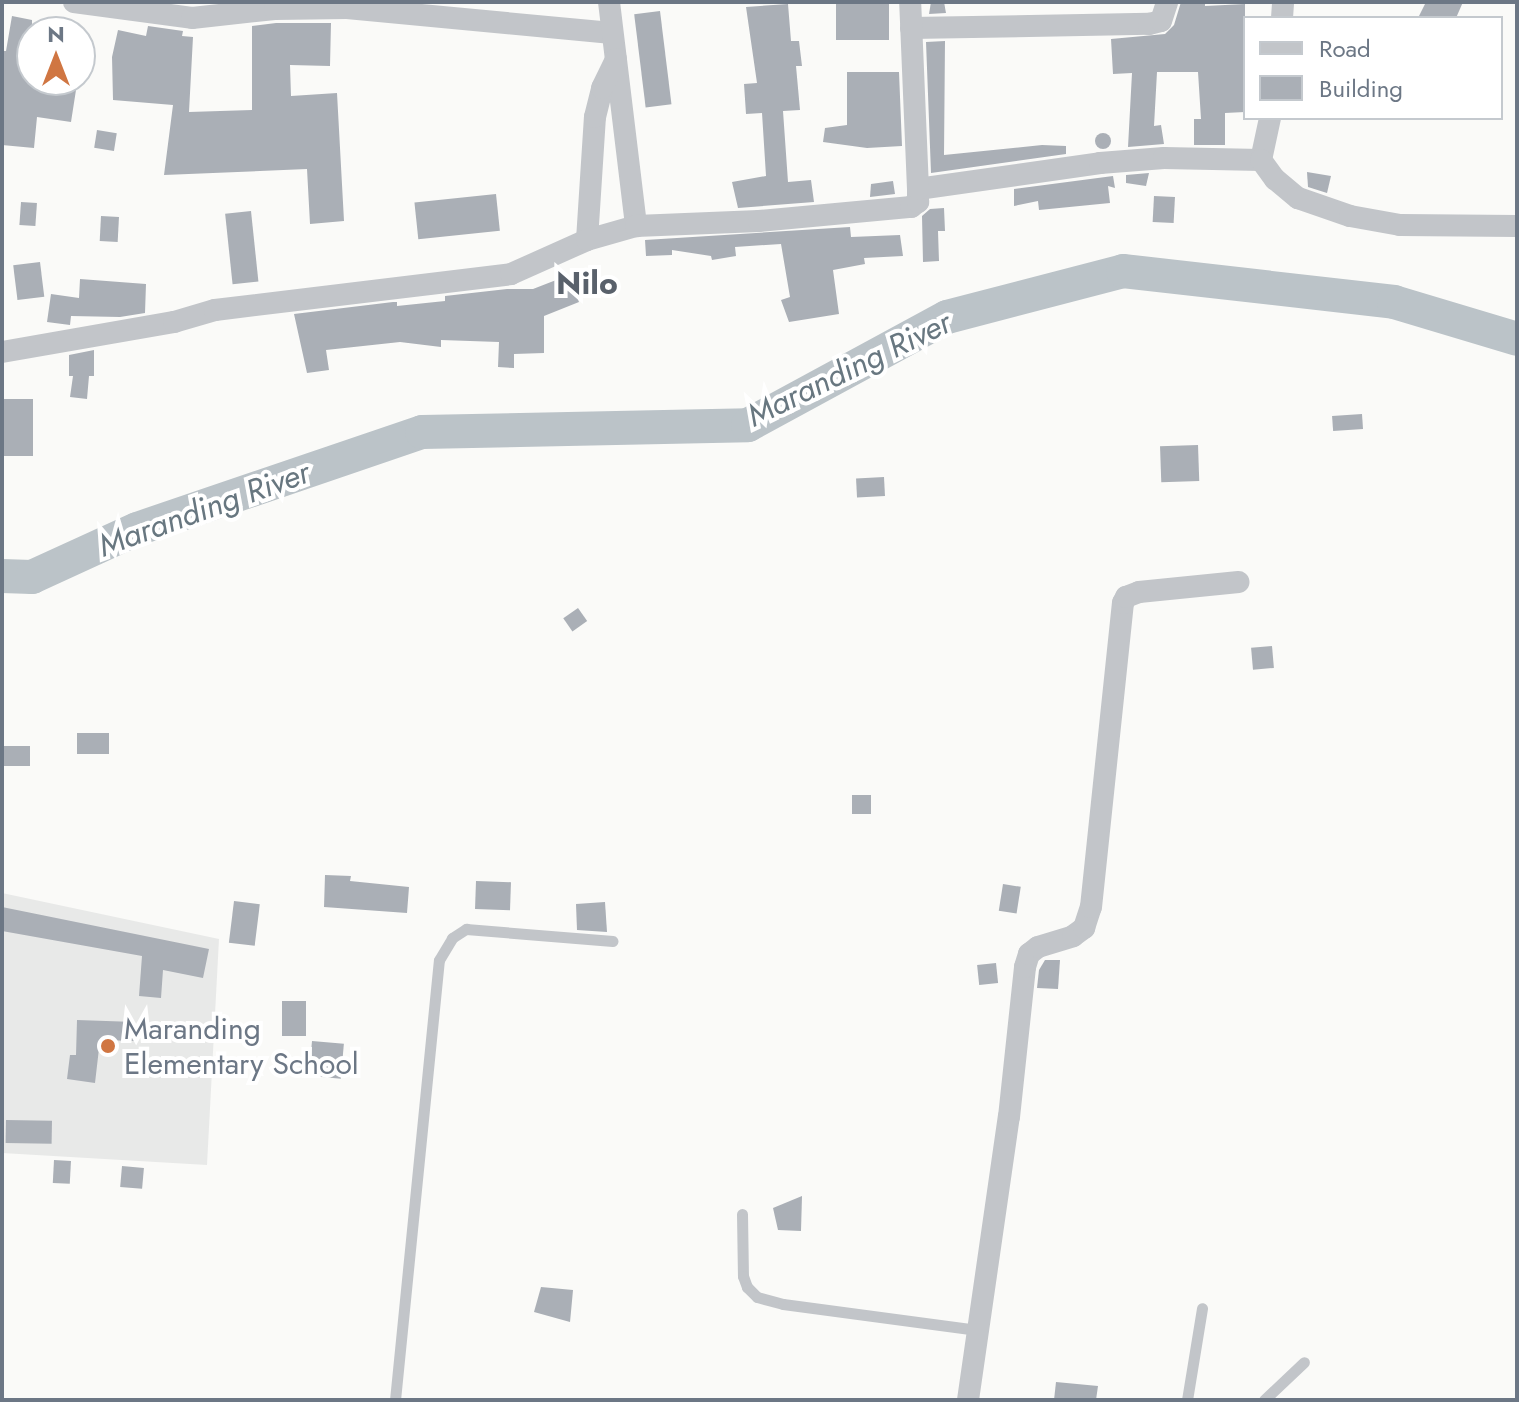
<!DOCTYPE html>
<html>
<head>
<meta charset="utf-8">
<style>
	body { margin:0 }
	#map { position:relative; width:1519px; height:1402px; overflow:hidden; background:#fafaf8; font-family:Jost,sans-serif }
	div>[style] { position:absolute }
	.built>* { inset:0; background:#e8e9e8 }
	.river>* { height:34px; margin:-17px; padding:0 17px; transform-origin:17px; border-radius:17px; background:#bbc3c8 }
	.building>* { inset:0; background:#aaafb6; transform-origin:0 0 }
	.round { border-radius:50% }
	.lane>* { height:11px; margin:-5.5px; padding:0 5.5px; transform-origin:5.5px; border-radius:5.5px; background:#c2c5c9 }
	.street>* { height:22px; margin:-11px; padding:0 11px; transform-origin:11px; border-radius:11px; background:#c2c5c9 }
	.dots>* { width:22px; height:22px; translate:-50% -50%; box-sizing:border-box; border:4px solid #fff; border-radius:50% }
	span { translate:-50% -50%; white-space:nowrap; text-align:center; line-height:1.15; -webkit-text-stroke:8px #fff; paint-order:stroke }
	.poi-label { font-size:30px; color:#6c7785 }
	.left { translate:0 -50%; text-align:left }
	.neighbourhood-label { font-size:32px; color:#59616b; font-weight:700 }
	.water-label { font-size:32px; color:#687780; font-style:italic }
	.frame { position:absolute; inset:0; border:4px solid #6c7785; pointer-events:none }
	.legend { position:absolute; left:1243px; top:16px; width:260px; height:104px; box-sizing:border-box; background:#fff; border:2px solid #c4c9ce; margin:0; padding:10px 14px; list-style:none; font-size:24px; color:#6c7785 }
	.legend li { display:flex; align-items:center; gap:16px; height:40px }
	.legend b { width:40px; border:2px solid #c4c9ce }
	.north { position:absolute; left:16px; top:16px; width:80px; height:80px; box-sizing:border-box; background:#fff; border:2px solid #c4c9ce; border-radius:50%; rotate:0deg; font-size:22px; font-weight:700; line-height:32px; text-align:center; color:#6c7785 }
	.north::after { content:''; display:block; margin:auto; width:28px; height:36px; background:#d07642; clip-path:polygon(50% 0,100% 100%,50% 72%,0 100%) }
</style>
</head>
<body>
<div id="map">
	<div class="built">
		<i style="clip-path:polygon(2px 893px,219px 939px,207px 1165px,2px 1153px)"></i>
	</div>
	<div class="river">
		<i style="left:2px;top:576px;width:30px;rotate:2deg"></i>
		<i style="left:32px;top:577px;width:115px;rotate:-24.6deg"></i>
		<i style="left:137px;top:529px;width:301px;rotate:-18.8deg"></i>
		<i style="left:422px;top:432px;width:326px;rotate:-1.2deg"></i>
		<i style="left:748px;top:425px;width:226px;rotate:-28.5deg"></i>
		<i style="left:947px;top:317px;width:182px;rotate:-14.6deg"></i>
		<i style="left:1123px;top:271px;width:273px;rotate:6.5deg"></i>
		<i style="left:1394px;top:302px;width:128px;rotate:16.7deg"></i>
	</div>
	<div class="building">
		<i style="left:836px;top:2px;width:53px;height:38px"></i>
		<i style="clip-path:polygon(931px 2px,944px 2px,946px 13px,929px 14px)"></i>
		<i style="clip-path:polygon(1181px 2px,1205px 2px,1205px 6px,1245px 4px,1245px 112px,1225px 113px,1225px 145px,1194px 145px,1194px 119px,1201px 119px,1198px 72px,1157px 72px,1154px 126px,1161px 125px,1164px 144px,1128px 147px,1132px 73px,1113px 74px,1111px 39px,1165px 34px,1174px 25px)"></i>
		<i style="clip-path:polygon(1426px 2px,1463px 2px,1456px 18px,1418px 18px)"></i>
		<i style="clip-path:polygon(788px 4px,791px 41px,799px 41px,802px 66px,796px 66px,800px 110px,783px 111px,788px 182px,811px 180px,814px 202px,738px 208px,732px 182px,766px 176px,762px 113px,746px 114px,744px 84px,757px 83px,746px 7px)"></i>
		<i style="left:660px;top:11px;width:94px;height:26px;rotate:83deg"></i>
		<i style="clip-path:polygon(12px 16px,32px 20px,32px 80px,41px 81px,41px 85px,76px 90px,71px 122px,37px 117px,34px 148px,2px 145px,2px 51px,6px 51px)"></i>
		<i style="clip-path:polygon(276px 23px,331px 23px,330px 66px,290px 65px,291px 96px,337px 93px,344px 221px,310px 224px,307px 169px,164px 175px,173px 105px,113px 100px,112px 57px,118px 30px,146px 36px,148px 26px,183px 31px,182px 36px,193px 37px,189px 112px,252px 110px,252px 26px)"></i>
		<i style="clip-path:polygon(945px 41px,944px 155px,1042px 145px,1066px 146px,1066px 154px,931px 173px,926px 42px)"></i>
		<i style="clip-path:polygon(847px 72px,899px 72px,902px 146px,867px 148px,823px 142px,825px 128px,847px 125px)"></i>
		<i style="left:97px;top:130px;width:20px;height:18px;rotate:9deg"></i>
		<i class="round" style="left:1095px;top:133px;width:16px;height:16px"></i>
		<i style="clip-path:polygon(1307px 172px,1331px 176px,1327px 193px,1308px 187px)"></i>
		<i style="clip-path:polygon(1149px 173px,1146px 186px,1126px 183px,1126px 175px)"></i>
		<i style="clip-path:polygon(1113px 176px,1115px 188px,1108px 186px,1110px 203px,1039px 210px,1038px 201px,1014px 206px,1014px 189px)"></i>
		<i style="clip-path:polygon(893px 181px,895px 194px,870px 197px,871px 184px)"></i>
		<i style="left:496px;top:194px;width:37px;height:82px;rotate:84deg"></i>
		<i style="left:1154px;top:196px;width:21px;height:26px;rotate:3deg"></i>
		<i style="left:21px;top:202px;width:16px;height:23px;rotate:4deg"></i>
		<i style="clip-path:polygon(944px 208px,945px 231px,938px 231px,939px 261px,923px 262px,922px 216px,930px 209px)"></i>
		<i style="left:251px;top:211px;width:71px;height:26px;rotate:84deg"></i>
		<i style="left:101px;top:216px;width:18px;height:25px;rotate:3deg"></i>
		<i style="clip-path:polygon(850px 227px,851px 237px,900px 235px,903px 256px,864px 258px,865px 264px,833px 270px,839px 314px,789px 322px,781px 300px,790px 297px,781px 244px,735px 247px,736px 256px,712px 260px,711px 256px,672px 250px,672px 255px,646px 256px,645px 240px)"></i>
		<i style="left:40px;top:262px;width:35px;height:27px;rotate:83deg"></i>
		<i style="clip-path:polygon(569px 275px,579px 302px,544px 316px,544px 353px,514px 354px,514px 368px,498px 367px,499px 342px,441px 340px,441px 347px,400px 342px,326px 350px,329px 370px,307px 373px,294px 314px,393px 302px,397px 302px,397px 306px,445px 301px,445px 296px,507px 289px,533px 289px)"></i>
		<i style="clip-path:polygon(80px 279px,146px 284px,145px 313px,120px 317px,71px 316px,70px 325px,47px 322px,51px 294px,79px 298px)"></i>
		<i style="clip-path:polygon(94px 350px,94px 376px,89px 376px,87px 399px,70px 397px,73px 376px,69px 376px,69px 355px)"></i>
		<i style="left:2px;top:399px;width:31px;height:57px"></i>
		<i style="left:1362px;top:414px;width:15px;height:30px;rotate:86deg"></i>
		<i style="left:1198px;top:445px;width:36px;height:38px;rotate:88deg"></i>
		<i style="left:884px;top:477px;width:19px;height:28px;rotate:87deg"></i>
		<i style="left:578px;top:608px;width:16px;height:18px;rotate:55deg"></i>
		<i style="left:1272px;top:646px;width:22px;height:21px;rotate:85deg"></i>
		<i style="left:77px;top:733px;width:32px;height:21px"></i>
		<i style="left:2px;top:746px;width:28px;height:20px"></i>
		<i style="left:852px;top:795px;width:19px;height:19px"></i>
		<i style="clip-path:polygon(325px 875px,351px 876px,350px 881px,409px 887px,407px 913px,324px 907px)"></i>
		<i style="left:476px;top:881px;width:35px;height:28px;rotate:2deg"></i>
		<i style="left:1003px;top:884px;width:18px;height:27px;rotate:9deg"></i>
		<i style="left:234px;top:901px;width:26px;height:42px;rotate:7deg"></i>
		<i style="clip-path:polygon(605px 902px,607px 932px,577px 930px,576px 904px)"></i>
		<i style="clip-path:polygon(2px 907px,209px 949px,203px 978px,163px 970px,161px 998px,139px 996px,142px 956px,2px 931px)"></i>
		<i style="clip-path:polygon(1045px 960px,1060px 960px,1058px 989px,1037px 988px,1039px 970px)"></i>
		<i style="left:996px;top:963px;width:20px;height:19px;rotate:84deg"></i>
		<i style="left:306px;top:1001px;width:35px;height:24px;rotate:90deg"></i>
		<i style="clip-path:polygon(77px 1020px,135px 1022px,134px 1041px,100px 1040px,95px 1083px,67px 1079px,70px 1055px,76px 1055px)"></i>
		<i style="left:312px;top:1041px;width:32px;height:35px;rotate:5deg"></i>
		<i style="left:6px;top:1120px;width:46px;height:23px;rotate:1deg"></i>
		<i style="left:54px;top:1160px;width:17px;height:23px;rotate:3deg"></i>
		<i style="left:122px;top:1166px;width:22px;height:21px;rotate:5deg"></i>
		<i style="clip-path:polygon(802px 1196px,801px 1231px,778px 1230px,773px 1208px)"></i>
		<i style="clip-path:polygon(541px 1287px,573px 1290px,570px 1322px,534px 1312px)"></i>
		<i style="clip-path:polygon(1056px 1382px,1098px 1386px,1096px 1400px,1054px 1400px)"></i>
	</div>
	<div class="lane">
		<i style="left:742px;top:1214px;width:62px;rotate:89.1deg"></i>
		<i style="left:743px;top:1276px;width:12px;rotate:70deg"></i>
		<i style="left:747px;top:1287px;width:14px;rotate:45deg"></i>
		<i style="left:757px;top:1297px;width:27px;rotate:15deg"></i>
		<i style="left:783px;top:1304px;width:198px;rotate:7.6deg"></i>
		<i style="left:395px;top:1400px;width:442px;rotate:-84.3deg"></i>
		<i style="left:439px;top:960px;width:26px;rotate:-59deg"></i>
		<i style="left:452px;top:938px;width:17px;rotate:-33deg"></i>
		<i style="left:466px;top:929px;width:147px;rotate:4.7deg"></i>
		<i style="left:1187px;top:1400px;width:93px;rotate:-80.7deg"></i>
		<i style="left:1264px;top:1400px;width:55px;rotate:-43.5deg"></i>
	</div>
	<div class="street">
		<i style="left:74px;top:2px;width:119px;rotate:7.7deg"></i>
		<i style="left:192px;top:18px;width:83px;rotate:-6.2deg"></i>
		<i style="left:275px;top:9px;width:72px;rotate:-0.8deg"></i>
		<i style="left:347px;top:8px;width:266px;rotate:5.4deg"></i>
		<i style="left:609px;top:2px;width:226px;rotate:83.1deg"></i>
		<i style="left:1282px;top:18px;width:16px;rotate:-86deg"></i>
		<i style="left:911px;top:28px;width:238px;rotate:-1deg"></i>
		<i style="left:1149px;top:24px;width:12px;rotate:-14deg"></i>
		<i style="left:1161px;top:21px;width:20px;rotate:-72deg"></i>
		<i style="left:1261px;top:160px;width:43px;rotate:-77.9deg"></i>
		<i style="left:918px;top:189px;width:184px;rotate:-8.1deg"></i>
		<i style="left:1100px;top:163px;width:64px;rotate:-4.5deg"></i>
		<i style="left:1164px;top:158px;width:97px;rotate:1.2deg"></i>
		<i style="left:1261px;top:160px;width:24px;rotate:54deg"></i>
		<i style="left:1275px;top:179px;width:30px;rotate:40deg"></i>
		<i style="left:1298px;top:198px;width:55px;rotate:19.1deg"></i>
		<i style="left:1350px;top:216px;width:51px;rotate:10.2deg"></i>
		<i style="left:1400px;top:225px;width:117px;rotate:0.5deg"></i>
		<i style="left:587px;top:240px;width:123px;rotate:-86.3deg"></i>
		<i style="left:595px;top:117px;width:30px;rotate:-76deg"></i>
		<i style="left:602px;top:88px;width:32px;rotate:-64deg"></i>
		<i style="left:2px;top:352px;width:175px;rotate:-9.9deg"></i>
		<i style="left:174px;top:322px;width:43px;rotate:-16.3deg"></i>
		<i style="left:215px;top:310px;width:298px;rotate:-6.9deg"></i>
		<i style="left:511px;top:274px;width:83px;rotate:-24.1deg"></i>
		<i style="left:587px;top:240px;width:51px;rotate:-15.9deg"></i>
		<i style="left:636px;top:226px;width:123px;rotate:-2.3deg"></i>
		<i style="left:759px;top:221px;width:153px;rotate:-5.3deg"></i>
		<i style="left:911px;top:207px;width:9px;rotate:-36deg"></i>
		<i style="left:918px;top:202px;width:13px;rotate:-90deg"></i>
		<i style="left:918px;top:189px;width:187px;rotate:-92.4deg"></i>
		<i style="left:968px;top:1400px;width:286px;rotate:-81.8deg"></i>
		<i style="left:1009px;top:1117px;width:151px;rotate:-83.9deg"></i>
		<i style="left:1025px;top:967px;width:14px;rotate:-73deg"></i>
		<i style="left:1029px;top:954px;width:11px;rotate:-38deg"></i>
		<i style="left:1038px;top:947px;width:37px;rotate:-17deg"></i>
		<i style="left:1073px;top:936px;width:14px;rotate:-36deg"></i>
		<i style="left:1084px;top:928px;width:22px;rotate:-72deg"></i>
		<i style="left:1091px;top:907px;width:306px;rotate:-84deg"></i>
		<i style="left:1123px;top:603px;width:7px;rotate:-63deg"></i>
		<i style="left:1126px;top:597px;width:14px;rotate:-21deg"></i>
		<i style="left:1139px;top:592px;width:100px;rotate:-5.7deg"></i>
	</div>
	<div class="dots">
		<i style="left:108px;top:1046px;background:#d07642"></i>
	</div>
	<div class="poi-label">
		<span class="left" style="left:124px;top:1046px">Maranding<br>Elementary School</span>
	</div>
	<div class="neighbourhood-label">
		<span style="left:587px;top:283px">Nilo</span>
	</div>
	<div class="water-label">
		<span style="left:849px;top:369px;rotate:-26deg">Maranding River</span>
		<span style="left:204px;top:509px;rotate:-20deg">Maranding River</span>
	</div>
	<div class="frame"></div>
	<ul class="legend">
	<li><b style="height:10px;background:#c2c5c9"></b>Road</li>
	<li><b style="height:22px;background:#aaafb6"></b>Building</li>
	</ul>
	<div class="north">N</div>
</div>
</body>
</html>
